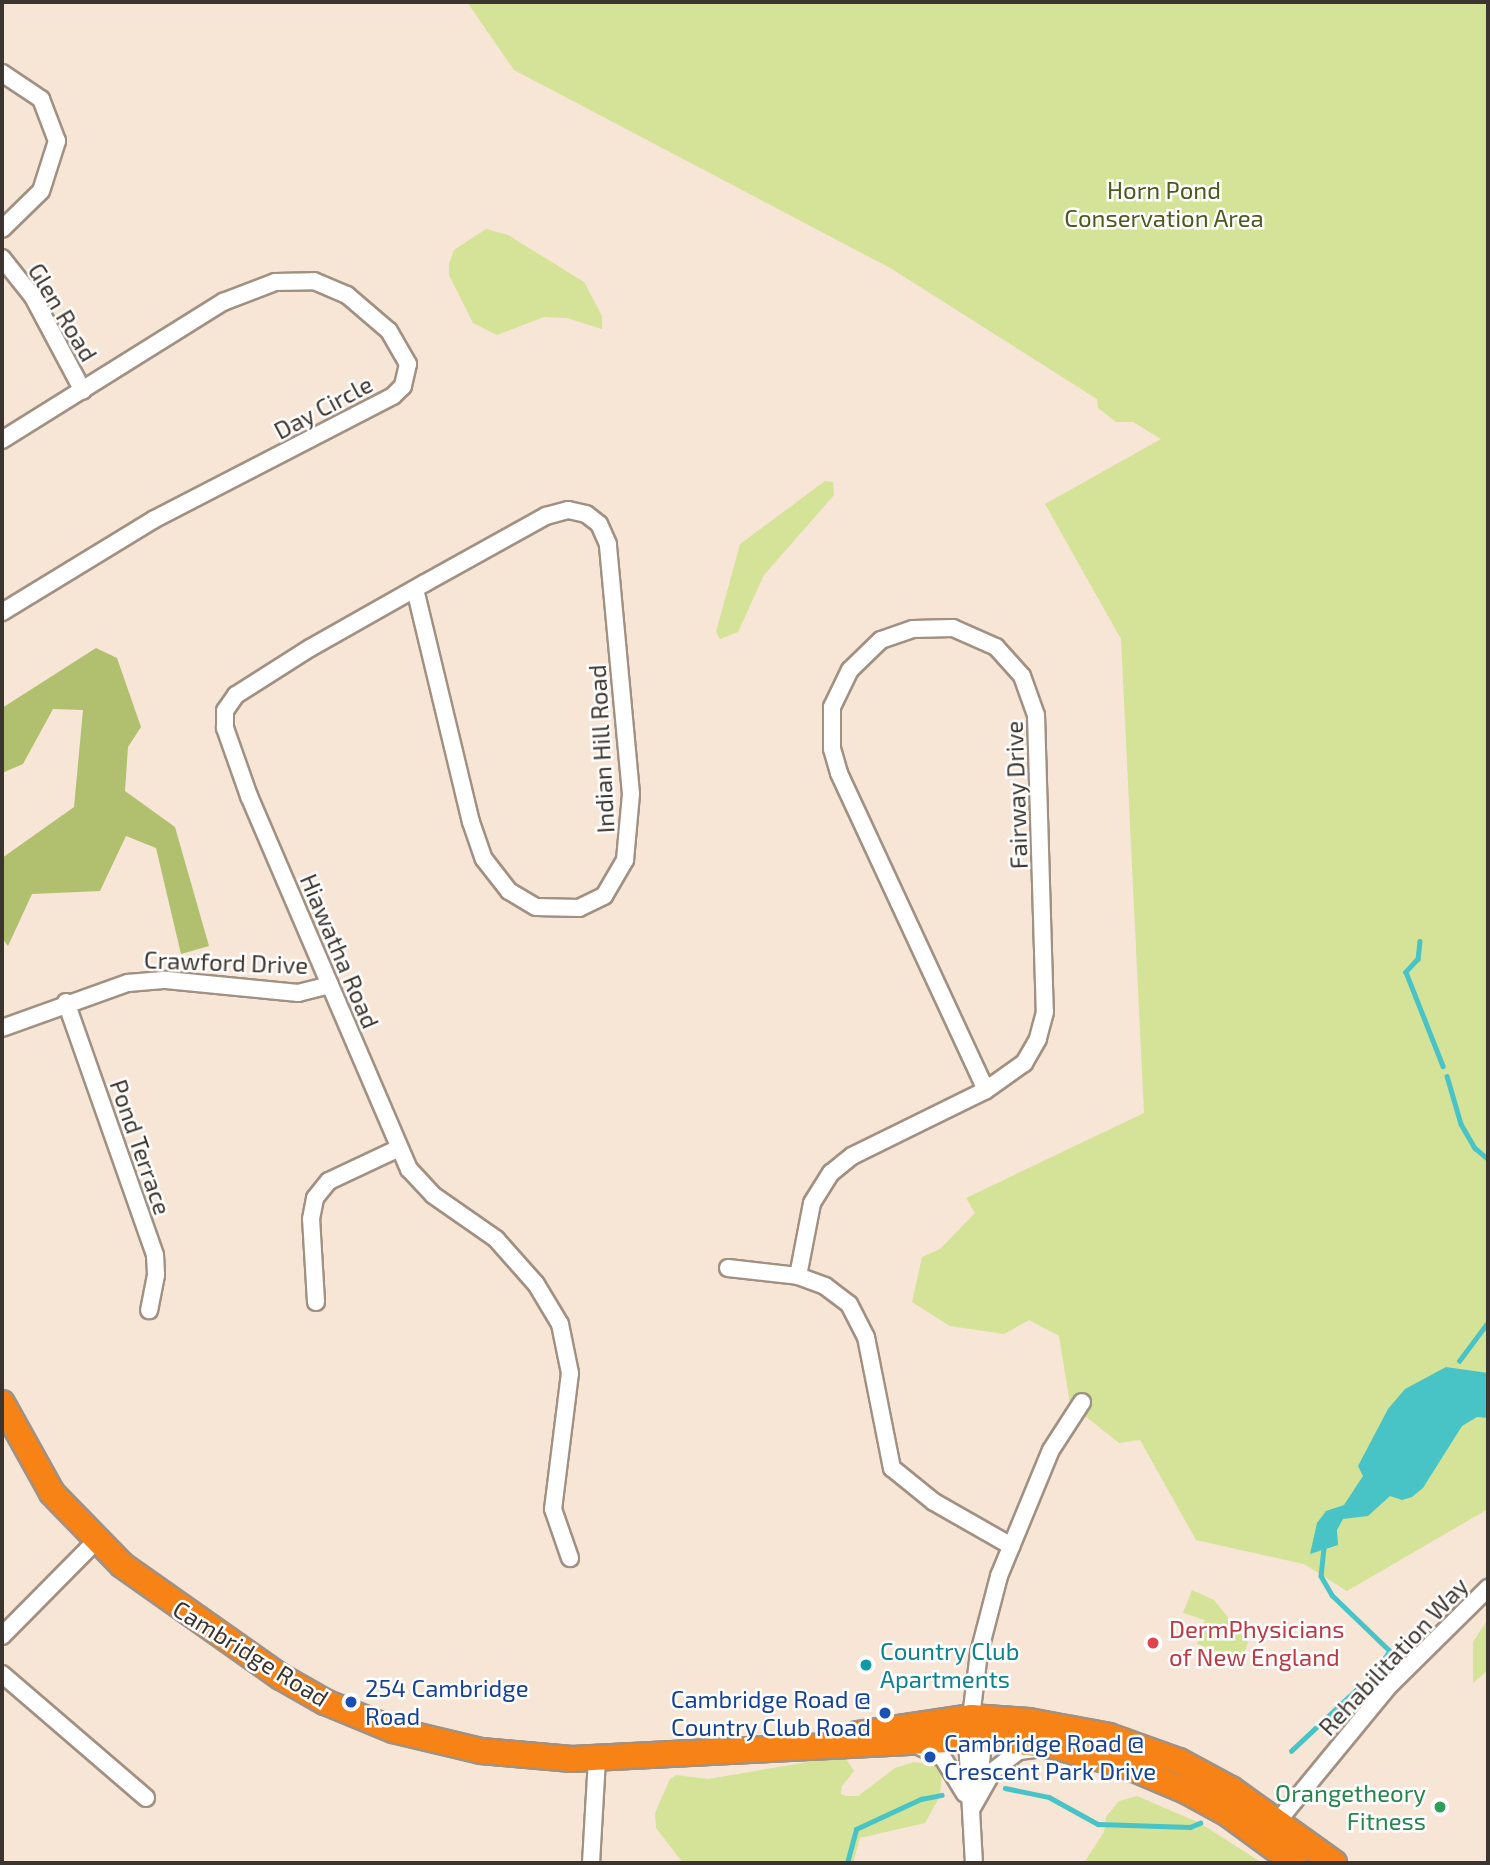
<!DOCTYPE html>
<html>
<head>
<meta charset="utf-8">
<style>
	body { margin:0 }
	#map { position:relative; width:1490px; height:1865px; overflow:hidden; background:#f7e5d6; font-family:"Exo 2",sans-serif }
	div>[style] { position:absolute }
	.green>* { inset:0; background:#d4e397 }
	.forest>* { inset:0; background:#b1c06e }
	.water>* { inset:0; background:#48c4c7 }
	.stream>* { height:4.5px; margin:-2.25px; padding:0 2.25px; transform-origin:2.25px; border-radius:2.25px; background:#48c4c7 }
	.roads { filter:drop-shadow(2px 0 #a19183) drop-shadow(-2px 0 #a19183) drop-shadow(0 2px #a19183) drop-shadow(0 -2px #a19183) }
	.minor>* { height:16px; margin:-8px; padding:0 8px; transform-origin:8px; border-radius:8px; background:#fff }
	.highway>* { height:24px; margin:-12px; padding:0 12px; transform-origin:12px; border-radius:12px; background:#f78215 }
	.dots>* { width:19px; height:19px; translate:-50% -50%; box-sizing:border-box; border:4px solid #fff; border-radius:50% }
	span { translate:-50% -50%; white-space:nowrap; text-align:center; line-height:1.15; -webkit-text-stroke:5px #fff; paint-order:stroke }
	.park-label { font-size:24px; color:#4f591e }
	.street-label { font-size:24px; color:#3c352f }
	.health-label { font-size:24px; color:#be3a42 }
	.left { translate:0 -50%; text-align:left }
	.culture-label { font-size:24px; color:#0d838f }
	.transit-label { font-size:24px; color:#164399 }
	.right { translate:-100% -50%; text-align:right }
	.leisure-label { font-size:24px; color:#27864d }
	.frame { position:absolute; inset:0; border:4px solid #3c352f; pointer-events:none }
</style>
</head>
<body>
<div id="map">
	<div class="green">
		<i style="clip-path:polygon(467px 2px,1488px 2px,1488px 1509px,1347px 1591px,1304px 1564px,1196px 1540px,1140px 1440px,1119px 1443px,1070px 1404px,1059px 1336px,1029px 1320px,1004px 1334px,950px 1326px,912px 1302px,922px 1257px,940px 1249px,975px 1213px,966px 1198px,1144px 1113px,1121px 639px,1045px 504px,1161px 439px,1133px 422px,1116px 422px,1098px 408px,1097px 399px,892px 269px,514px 70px)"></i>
		<i style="clip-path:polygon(486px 229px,508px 235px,584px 282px,602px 316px,602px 329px,567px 318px,544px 317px,497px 335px,473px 323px,449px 275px,449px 264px,454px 250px)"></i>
		<i style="clip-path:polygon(825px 481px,833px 482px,834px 495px,764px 575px,738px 632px,720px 639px,716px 632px,740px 544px)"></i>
		<i style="clip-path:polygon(1192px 1590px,1214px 1600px,1248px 1642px,1242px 1660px,1197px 1644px,1205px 1620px,1183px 1613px)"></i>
		<i style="clip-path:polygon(1488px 1619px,1488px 1670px,1473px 1683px,1473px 1642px)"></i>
		<i style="clip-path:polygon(844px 1756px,854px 1771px,842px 1786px,841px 1794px,846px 1796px,858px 1796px,895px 1768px,914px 1762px,935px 1765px,942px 1772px,940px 1796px,925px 1823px,860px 1838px,853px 1863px,683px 1863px,656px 1828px,655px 1813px,670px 1779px,676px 1775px,708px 1779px)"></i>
		<i style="clip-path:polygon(1137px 1796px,1200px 1823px,1262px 1863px,1084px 1863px,1104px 1832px,1106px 1817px,1119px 1801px)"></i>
	</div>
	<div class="forest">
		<i style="clip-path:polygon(96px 648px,117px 658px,141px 727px,128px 747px,125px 791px,175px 827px,209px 946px,181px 954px,156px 848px,126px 836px,100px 891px,32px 894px,8px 946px,2px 938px,2px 858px,74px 807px,83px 710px,53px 709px,23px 764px,2px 773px,2px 708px)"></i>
	</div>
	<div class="water">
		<i style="clip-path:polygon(1446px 1367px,1488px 1373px,1488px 1418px,1477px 1417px,1462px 1426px,1423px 1488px,1412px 1497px,1402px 1500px,1390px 1496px,1368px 1516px,1343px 1519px,1337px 1530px,1338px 1545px,1310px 1554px,1317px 1523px,1326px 1511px,1344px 1505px,1363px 1476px,1358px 1466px,1388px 1409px,1405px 1389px)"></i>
	</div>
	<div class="stream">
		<i style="left:1420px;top:941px;width:18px;rotate:96deg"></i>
		<i style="left:1418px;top:959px;width:18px;rotate:133deg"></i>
		<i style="left:1406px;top:972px;width:101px;rotate:68.5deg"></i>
		<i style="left:1447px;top:1076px;width:50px;rotate:73.7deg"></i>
		<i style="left:1461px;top:1124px;width:28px;rotate:60deg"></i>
		<i style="left:1475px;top:1148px;width:17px;rotate:40deg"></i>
		<i style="left:1459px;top:1361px;width:49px;rotate:-53.4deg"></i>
		<i style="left:1324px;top:1548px;width:28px;rotate:96deg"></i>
		<i style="left:1321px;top:1576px;width:22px;rotate:60deg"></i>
		<i style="left:1332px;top:1595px;width:81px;rotate:44deg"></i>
		<i style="left:1390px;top:1651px;width:22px;rotate:124deg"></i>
		<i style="left:1291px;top:1751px;width:92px;rotate:-43.2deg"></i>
		<i style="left:1005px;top:1788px;width:45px;rotate:11.6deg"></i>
		<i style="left:1049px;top:1797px;width:56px;rotate:28.9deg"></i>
		<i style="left:1098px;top:1824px;width:92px;rotate:1.9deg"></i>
		<i style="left:1190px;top:1827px;width:11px;rotate:-22deg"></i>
		<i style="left:847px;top:1863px;width:35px;rotate:-75deg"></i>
		<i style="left:856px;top:1829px;width:72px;rotate:-24.8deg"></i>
		<i style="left:921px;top:1799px;width:21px;rotate:-11deg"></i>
	</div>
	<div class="roads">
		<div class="minor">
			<i style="left:2px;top:73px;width:47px;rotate:33.7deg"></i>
			<i style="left:41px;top:99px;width:45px;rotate:69.1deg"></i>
			<i style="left:57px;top:141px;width:52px;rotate:107.7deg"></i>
			<i style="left:41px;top:191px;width:54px;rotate:135.7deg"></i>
			<i style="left:2px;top:258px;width:50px;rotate:51.5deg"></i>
			<i style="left:33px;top:297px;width:106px;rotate:62deg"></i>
			<i style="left:2px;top:440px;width:261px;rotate:-32deg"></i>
			<i style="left:223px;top:302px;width:56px;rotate:-21deg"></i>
			<i style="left:275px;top:282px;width:39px;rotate:-1deg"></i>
			<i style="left:314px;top:281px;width:36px;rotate:23deg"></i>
			<i style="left:347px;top:295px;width:55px;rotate:40.6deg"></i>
			<i style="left:389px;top:331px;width:38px;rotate:60deg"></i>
			<i style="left:408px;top:364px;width:23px;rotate:103deg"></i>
			<i style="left:403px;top:386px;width:14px;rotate:135deg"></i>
			<i style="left:393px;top:396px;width:270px;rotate:152.7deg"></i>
			<i style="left:153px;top:520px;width:177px;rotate:148.6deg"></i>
			<i style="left:415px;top:589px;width:240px;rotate:76.5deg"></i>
			<i style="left:471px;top:822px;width:39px;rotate:71deg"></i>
			<i style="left:484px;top:859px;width:41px;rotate:52deg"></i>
			<i style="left:509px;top:891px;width:31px;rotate:31deg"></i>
			<i style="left:536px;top:907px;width:43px;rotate:1.3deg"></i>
			<i style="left:579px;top:908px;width:28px;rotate:-26deg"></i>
			<i style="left:604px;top:896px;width:42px;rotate:-59.7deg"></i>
			<i style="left:625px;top:860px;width:66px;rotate:-84.8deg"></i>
			<i style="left:631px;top:794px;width:251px;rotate:-95.3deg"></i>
			<i style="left:608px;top:544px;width:22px;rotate:-114deg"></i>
			<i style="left:599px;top:524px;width:16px;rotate:-142deg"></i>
			<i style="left:586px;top:514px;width:18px;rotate:-167deg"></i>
			<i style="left:568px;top:510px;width:23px;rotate:165deg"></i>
			<i style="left:546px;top:516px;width:138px;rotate:151deg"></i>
			<i style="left:425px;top:583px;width:132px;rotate:150.5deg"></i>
			<i style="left:310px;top:648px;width:88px;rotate:147.6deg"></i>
			<i style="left:236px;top:695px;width:19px;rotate:125deg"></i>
			<i style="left:225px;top:711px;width:17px;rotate:90deg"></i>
			<i style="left:225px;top:728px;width:72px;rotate:70.6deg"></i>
			<i style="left:249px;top:796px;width:406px;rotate:66.8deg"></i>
			<i style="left:409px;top:1169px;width:35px;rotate:47deg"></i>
			<i style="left:433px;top:1195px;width:77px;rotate:34.9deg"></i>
			<i style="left:496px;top:1239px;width:60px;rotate:48.4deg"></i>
			<i style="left:536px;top:1284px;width:47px;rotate:59deg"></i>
			<i style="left:560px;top:1324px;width:50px;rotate:78.5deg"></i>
			<i style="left:570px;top:1373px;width:137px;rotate:97.1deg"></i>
			<i style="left:553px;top:1509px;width:52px;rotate:70.9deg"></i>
			<i style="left:66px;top:1002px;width:268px;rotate:70.6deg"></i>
			<i style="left:155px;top:1255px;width:20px;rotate:87deg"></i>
			<i style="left:156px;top:1275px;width:36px;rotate:101deg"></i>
			<i style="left:2px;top:1028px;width:134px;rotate:-19.7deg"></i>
			<i style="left:128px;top:983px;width:38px;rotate:-5deg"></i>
			<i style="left:166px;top:980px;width:133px;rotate:5.6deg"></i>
			<i style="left:298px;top:993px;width:33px;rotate:-14deg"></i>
			<i style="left:728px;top:1268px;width:70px;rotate:6.5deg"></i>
			<i style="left:798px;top:1276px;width:29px;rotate:20deg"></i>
			<i style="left:825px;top:1286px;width:30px;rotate:37deg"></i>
			<i style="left:849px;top:1304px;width:37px;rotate:63deg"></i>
			<i style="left:866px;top:1337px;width:134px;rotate:78.8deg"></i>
			<i style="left:892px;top:1468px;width:54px;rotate:39deg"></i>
			<i style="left:934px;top:1502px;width:89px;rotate:29.7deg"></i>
			<i style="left:798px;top:1276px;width:74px;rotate:-79.1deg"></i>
			<i style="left:812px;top:1203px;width:36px;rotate:-58deg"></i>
			<i style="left:831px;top:1173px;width:27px;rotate:-39deg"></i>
			<i style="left:852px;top:1156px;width:149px;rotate:-26.2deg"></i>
			<i style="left:986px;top:1090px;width:349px;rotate:-114.9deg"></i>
			<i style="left:839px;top:773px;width:25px;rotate:-106deg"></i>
			<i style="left:832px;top:749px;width:42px;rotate:-90deg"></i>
			<i style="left:832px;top:707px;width:41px;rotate:-64.1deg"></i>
			<i style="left:850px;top:670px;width:43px;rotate:-44.1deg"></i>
			<i style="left:881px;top:640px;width:34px;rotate:-19deg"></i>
			<i style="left:913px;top:629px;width:40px;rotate:-1.4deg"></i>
			<i style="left:953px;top:628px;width:47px;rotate:23.8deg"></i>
			<i style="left:996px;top:647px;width:39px;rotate:48deg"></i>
			<i style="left:1022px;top:676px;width:41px;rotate:70.3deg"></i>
			<i style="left:1036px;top:715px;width:297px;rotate:88.3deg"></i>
			<i style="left:1045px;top:1012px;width:28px;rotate:105deg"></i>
			<i style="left:1038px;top:1039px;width:28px;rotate:120deg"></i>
			<i style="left:1024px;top:1063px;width:47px;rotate:144.6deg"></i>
			<i style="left:316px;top:1302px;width:83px;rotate:-93.4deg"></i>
			<i style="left:311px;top:1219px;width:21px;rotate:-79deg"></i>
			<i style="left:315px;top:1198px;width:22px;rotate:-51deg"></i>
			<i style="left:329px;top:1181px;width:77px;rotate:-25.2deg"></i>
			<i style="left:2px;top:1636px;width:132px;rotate:-45.3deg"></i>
			<i style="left:2px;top:1674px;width:190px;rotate:40.7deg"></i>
			<i style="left:971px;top:1717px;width:64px;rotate:-82.9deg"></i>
			<i style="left:979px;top:1653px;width:80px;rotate:-75.4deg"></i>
			<i style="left:999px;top:1576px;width:136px;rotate:-67.6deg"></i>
			<i style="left:1051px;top:1450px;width:57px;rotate:-57.1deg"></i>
			<i style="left:967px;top:1739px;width:124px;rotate:86.8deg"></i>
			<i style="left:917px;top:1745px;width:29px;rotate:27deg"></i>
			<i style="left:943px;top:1758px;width:42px;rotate:58.6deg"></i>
			<i style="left:979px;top:1789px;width:51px;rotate:-85.5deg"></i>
			<i style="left:972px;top:1808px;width:43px;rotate:-60.4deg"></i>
			<i style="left:993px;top:1771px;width:33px;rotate:-38deg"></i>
			<i style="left:1019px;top:1751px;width:16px;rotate:-7deg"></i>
			<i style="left:1278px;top:1821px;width:173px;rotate:-50.6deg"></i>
			<i style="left:1388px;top:1687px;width:141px;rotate:-44.7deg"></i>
			<i style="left:591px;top:1863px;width:104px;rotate:-86.7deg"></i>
		</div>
		<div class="highway">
			<i style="left:2px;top:1403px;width:103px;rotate:60.9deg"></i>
			<i style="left:52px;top:1493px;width:100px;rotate:45.8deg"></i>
			<i style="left:122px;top:1565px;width:194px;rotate:35.2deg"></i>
			<i style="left:281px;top:1677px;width:51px;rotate:29.6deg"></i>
			<i style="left:325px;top:1702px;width:74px;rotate:22.4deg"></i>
			<i style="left:393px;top:1730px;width:90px;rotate:13.4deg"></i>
			<i style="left:481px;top:1751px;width:91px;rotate:5deg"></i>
			<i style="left:572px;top:1759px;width:412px;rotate:-2.9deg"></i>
			<i style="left:983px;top:1738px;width:70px;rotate:6.5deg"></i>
			<i style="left:1053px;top:1746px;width:77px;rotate:15.1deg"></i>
			<i style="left:1127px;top:1766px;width:64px;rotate:23deg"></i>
			<i style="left:1186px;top:1791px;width:48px;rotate:28.7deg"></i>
			<i style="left:1228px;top:1814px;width:83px;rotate:36.2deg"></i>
			<i style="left:857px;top:1734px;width:115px;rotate:-8.5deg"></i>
			<i style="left:971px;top:1717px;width:58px;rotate:3.9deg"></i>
			<i style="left:1029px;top:1721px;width:81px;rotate:10.6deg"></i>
			<i style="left:1109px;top:1736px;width:74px;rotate:19.7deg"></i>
			<i style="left:1179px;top:1761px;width:59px;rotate:28.3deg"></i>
			<i style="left:1231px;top:1789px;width:127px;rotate:35.7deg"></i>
		</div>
	</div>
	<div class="dots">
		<i style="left:1153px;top:1643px;background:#e0444e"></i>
		<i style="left:866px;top:1665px;background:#0f9aa8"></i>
		<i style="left:351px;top:1702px;background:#1a4fb4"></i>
		<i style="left:885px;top:1713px;background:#1a4fb4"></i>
		<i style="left:930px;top:1757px;background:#1a4fb4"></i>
		<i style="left:1440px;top:1807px;background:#2e9e5b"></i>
	</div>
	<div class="park-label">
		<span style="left:1164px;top:204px">Horn Pond<br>Conservation Area</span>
	</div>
	<div class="street-label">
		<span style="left:63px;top:312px;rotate:59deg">Glen Road</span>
		<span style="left:323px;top:407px;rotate:-28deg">Day Circle</span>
		<span style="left:601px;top:749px;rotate:-93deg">Indian Hill Road</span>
		<span style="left:1016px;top:795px;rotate:-92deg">Fairway Drive</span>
		<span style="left:340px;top:951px;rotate:67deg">Hiawatha Road</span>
		<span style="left:226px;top:962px;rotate:2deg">Crawford Drive</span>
		<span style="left:141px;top:1147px;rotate:71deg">Pond Terrace</span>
		<span style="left:251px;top:1653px;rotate:32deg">Cambridge Road</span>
		<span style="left:1393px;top:1656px;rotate:-47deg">Rehabilitation Way</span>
	</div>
	<div class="health-label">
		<span class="left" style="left:1169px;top:1643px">DermPhysicians<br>of New England</span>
	</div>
	<div class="culture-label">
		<span class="left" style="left:880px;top:1665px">Country Club<br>Apartments</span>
	</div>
	<div class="transit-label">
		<span class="left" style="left:365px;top:1702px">254 Cambridge<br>Road</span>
		<span class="right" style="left:871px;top:1713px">Cambridge Road @<br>Country Club Road</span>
		<span class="left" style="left:944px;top:1757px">Cambridge Road @<br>Crescent Park Drive</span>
	</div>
	<div class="leisure-label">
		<span class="right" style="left:1426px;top:1807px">Orangetheory<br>Fitness</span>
	</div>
	<div class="frame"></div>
</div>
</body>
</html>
